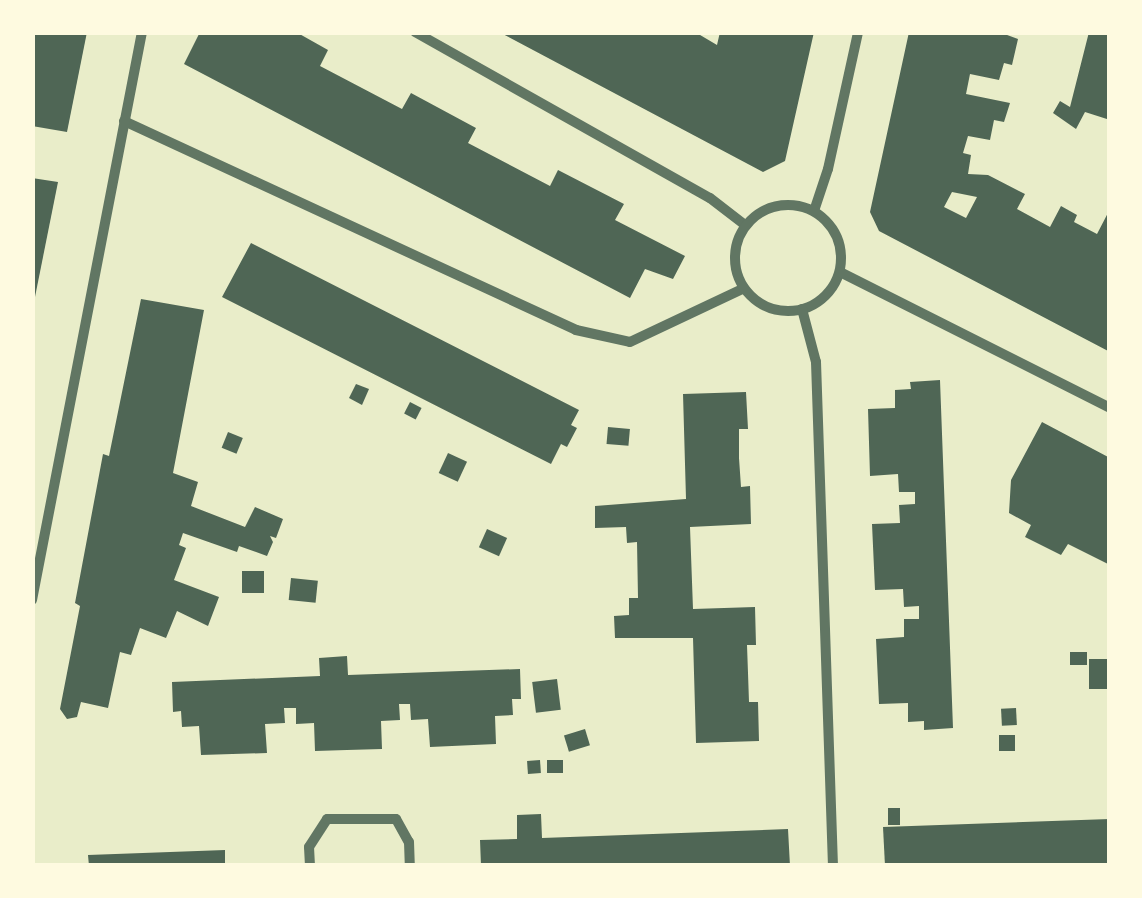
<!DOCTYPE html>
<html>
<head>
<meta charset="utf-8">
<style>
	body { margin:0 }
	#map { position:relative; width:1142px; height:898px; overflow:hidden; background:#e9edc9; font-family:Rubik,sans-serif }
	div>[style] { position:absolute }
	.building>* { inset:0; background:#4f6655; transform-origin:0 0 }
	.minor>* { height:10px; margin:-5px; padding:0 5px; transform-origin:5px; border-radius:5px; background:#617663 }
	.minor>.ring { margin:-5px; padding:0; box-sizing:content-box; background:none; border:10px solid #617663; border-radius:50% }
	span { translate:-50% -50%; white-space:nowrap; text-align:center; line-height:1.15; -webkit-text-stroke:8px #fefae0; paint-order:stroke }
	.frame { position:absolute; inset:0; border:35px solid #fefae0; pointer-events:none }
</style>
</head>
<body>
<div id="map">
	<div class="building">
		<i style="clip-path:polygon(35px 32px,87px 32px,67px 132px,32px 126px)"></i>
		<i style="clip-path:polygon(200px 32px,296px 32px,328px 50px,320px 66px,402px 109px,411px 93px,476px 128px,468px 143px,550px 186px,558px 170px,624px 204px,615px 220px,685px 256px,673px 279px,645px 269px,630px 298px,184px 64px)"></i>
		<i style="clip-path:polygon(499px 32px,695px 32px,717px 45px,720px 32px,814px 32px,785px 161px,763px 172px)"></i>
		<i style="clip-path:polygon(evenodd,909px 32px,999px 32px,1018px 39px,1012px 65px,1004px 63px,999px 80px,970px 74px,966px 94px,1010px 103px,1004px 122px,994px 120px,990px 140px,968px 136px,963px 153px,971px 155px,968px 174px,988px 175px,1025px 194px,1017px 209px,1050px 227px,1061px 206px,1077px 215px,1074px 222px,1097px 234px,1110px 209px,1110px 352px,879px 231px,870px 212px,909px 32px,952px 192px,977px 197px,966px 218px,944px 207px,952px 192px)"></i>
		<i style="clip-path:polygon(1089px 32px,1110px 32px,1110px 120px,1085px 112px,1076px 129px,1053px 113px,1060px 101px,1070px 107px)"></i>
		<i style="clip-path:polygon(32px 178px,58px 182px,34px 302px,32px 302px)"></i>
		<i style="clip-path:polygon(251px 243px,579px 410px,571px 425px,577px 428px,567px 447px,561px 444px,551px 464px,222px 297px)"></i>
		<i style="clip-path:polygon(141px 299px,204px 310px,173px 473px,198px 482px,191px 506px,245px 527px,255px 507px,283px 519px,276px 538px,270px 536px,273px 542px,267px 556px,239px 546px,237px 552px,183px 533px,179px 545px,186px 548px,174px 580px,219px 597px,208px 626px,177px 611px,166px 638px,140px 628px,131px 655px,120px 652px,108px 708px,81px 702px,77px 717px,67px 719px,60px 709px,80px 606px,75px 603px,103px 454px,109px 456px)"></i>
		<i style="clip-path:polygon(940px 380px,953px 728px,924px 730px,924px 721px,908px 722px,908px 703px,879px 704px,876px 639px,904px 637px,904px 619px,919px 619px,919px 606px,904px 607px,903px 589px,875px 590px,872px 524px,900px 523px,899px 505px,915px 504px,915px 492px,899px 492px,898px 474px,870px 476px,868px 409px,895px 408px,895px 390px,911px 389px,910px 382px)"></i>
		<i style="clip-path:polygon(356px 384px,369px 389px,362px 405px,349px 398px)"></i>
		<i style="clip-path:polygon(746px 392px,748px 429px,739px 429px,739px 458px,741px 487px,750px 486px,751px 524px,690px 527px,693px 609px,755px 607px,756px 645px,747px 645px,748px 673px,749px 702px,758px 702px,759px 741px,696px 743px,693px 638px,615px 638px,614px 616px,629px 615px,629px 598px,638px 598px,637px 542px,627px 543px,626px 527px,595px 528px,595px 506px,686px 499px,683px 394px)"></i>
		<i style="left:410px;top:402px;width:13px;height:13px;rotate:27deg"></i>
		<i style="clip-path:polygon(1042px 422px,1110px 458px,1110px 565px,1068px 544px,1061px 555px,1025px 537px,1031px 525px,1009px 513px,1011px 480px)"></i>
		<i style="left:608px;top:427px;width:22px;height:17px;rotate:5deg"></i>
		<i style="left:228px;top:432px;width:16px;height:17px;rotate:22deg"></i>
		<i style="left:448px;top:453px;width:21px;height:22px;rotate:25deg"></i>
		<i style="left:487px;top:529px;width:22px;height:20px;rotate:24deg"></i>
		<i style="left:242px;top:571px;width:22px;height:22px"></i>
		<i style="left:291px;top:578px;width:27px;height:22px;rotate:6deg"></i>
		<i style="left:1070px;top:652px;width:17px;height:13px"></i>
		<i style="clip-path:polygon(347px 656px,348px 675px,520px 669px,521px 699px,512px 699px,513px 715px,495px 716px,496px 744px,430px 747px,428px 719px,411px 720px,410px 704px,399px 704px,400px 720px,381px 721px,382px 749px,347px 750px,315px 751px,314px 723px,296px 724px,296px 708px,284px 708px,285px 723px,265px 724px,267px 753px,201px 755px,199px 726px,182px 727px,181px 711px,173px 712px,172px 682px,320px 676px,319px 658px)"></i>
		<i style="left:1089px;top:659px;width:21px;height:30px"></i>
		<i style="left:557px;top:679px;width:31px;height:25px;rotate:83deg"></i>
		<i style="left:1016px;top:708px;width:17px;height:15px;rotate:87deg"></i>
		<i style="left:585px;top:729px;width:17px;height:22px;rotate:73deg"></i>
		<i style="left:1015px;top:735px;width:16px;height:16px;rotate:90deg"></i>
		<i style="left:540px;top:760px;width:13px;height:13px;rotate:86deg"></i>
		<i style="left:563px;top:760px;width:13px;height:16px;rotate:90deg"></i>
		<i style="left:888px;top:808px;width:12px;height:17px"></i>
		<i style="clip-path:polygon(541px 814px,542px 838px,788px 829px,790px 866px,481px 866px,480px 840px,517px 839px,517px 815px)"></i>
		<i style="clip-path:polygon(1110px 819px,1110px 866px,885px 866px,883px 827px)"></i>
		<i style="clip-path:polygon(225px 850px,225px 866px,89px 866px,88px 855px)"></i>
	</div>
	<div class="minor">
		<i style="left:415px;top:32px;width:338px;rotate:29.4deg"></i>
		<i style="left:710px;top:198px;width:44px;rotate:37.6deg"></i>
		<i style="left:124px;top:121px;width:498px;rotate:24.8deg"></i>
		<i style="left:576px;top:330px;width:55px;rotate:12.5deg"></i>
		<i style="left:630px;top:342px;width:126px;rotate:-25.3deg"></i>
		<i class="ring" style="left:735px;top:205px;width:96px;height:96px"></i>
		<i style="left:814px;top:211px;width:44px;rotate:-71.6deg"></i>
		<i style="left:828px;top:169px;width:140px;rotate:-77.6deg"></i>
		<i style="left:840px;top:272px;width:302px;rotate:26.7deg"></i>
		<i style="left:802px;top:309px;width:55px;rotate:75.2deg"></i>
		<i style="left:816px;top:362px;width:504px;rotate:88.07deg"></i>
		<i style="left:32px;top:600px;width:579px;rotate:-79.04deg"></i>
		<i style="left:310px;top:866px;width:19px;rotate:-93deg"></i>
		<i style="left:309px;top:847px;width:33px;rotate:-57deg"></i>
		<i style="left:327px;top:819px;width:69px"></i>
		<i style="left:396px;top:819px;width:26px;rotate:61deg"></i>
		<i style="left:409px;top:842px;width:24px;rotate:88deg"></i>
	</div>
	<div class="frame"></div>
</div>
</body>
</html>
